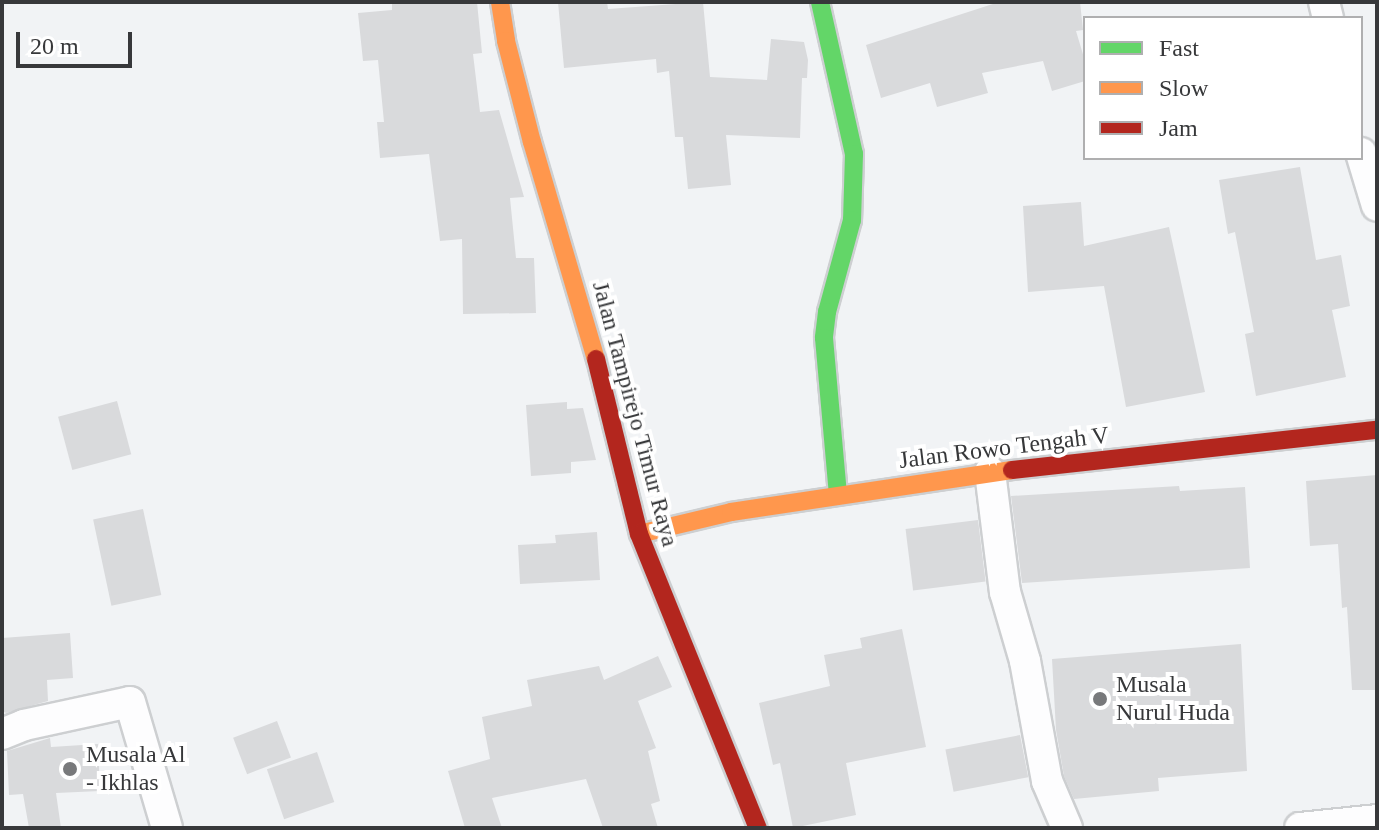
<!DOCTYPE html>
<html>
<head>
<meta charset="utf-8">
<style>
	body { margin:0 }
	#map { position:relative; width:1379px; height:830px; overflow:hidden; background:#f1f3f5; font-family:"Times New Roman",serif }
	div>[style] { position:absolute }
	.building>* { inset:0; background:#d9dadc; transform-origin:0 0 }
	.roads { filter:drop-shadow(2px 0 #cdcfd1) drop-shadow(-2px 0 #cdcfd1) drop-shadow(0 2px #cdcfd1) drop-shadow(0 -2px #cdcfd1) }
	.street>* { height:30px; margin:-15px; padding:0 15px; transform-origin:15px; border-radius:15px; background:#fdfdfe }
	.fast>* { height:18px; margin:-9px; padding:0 9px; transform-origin:9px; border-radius:9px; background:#63d668 }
	.slow>* { height:18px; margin:-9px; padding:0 9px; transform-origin:9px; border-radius:9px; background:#ff974d }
	.jam>* { height:18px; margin:-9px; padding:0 9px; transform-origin:9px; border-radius:9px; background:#b3261e }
	.dots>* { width:22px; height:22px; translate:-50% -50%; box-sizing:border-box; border:4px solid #fff; border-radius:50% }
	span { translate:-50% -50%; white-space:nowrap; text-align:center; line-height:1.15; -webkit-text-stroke:8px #fff; paint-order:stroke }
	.street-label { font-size:24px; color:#37383a }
	.poi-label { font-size:24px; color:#37383a }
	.left { translate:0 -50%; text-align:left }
	.frame { position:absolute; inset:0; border:4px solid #37383a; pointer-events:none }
	.legend { position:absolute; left:1083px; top:16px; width:280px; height:144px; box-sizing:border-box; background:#fff; border:2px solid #afafb0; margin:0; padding:10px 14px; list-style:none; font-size:24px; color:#37383a }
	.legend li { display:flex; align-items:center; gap:16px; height:40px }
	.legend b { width:40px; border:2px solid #afafb0 }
	.scale { position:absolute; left:16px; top:32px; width:116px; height:36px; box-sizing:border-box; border:4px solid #37383a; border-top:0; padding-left:10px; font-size:24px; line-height:28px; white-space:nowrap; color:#37383a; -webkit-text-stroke:6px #fff; paint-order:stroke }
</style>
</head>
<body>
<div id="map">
	<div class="building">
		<i style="clip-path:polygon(392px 2px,477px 2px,482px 53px,473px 54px,480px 112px,499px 110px,524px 197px,510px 198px,516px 258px,534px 258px,536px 313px,463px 314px,462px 239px,440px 241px,429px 154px,380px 158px,377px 122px,384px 122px,378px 60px,363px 61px,358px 13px,392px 10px)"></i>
		<i style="clip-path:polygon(558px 2px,607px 2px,608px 9px,703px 2px,710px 77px,767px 80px,771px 39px,804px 42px,808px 60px,807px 78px,802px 78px,800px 138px,726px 135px,731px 185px,688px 189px,683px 137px,675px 137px,669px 71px,657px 73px,656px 59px,564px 68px)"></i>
		<i style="clip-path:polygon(999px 2px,1080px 2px,1083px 30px,1076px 31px,1085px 61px,1085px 81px,1052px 91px,1043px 61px,982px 73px,988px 93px,937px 107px,930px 83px,881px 98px,866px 45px)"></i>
		<i style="clip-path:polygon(1300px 167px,1316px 260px,1341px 255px,1350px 306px,1332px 310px,1346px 377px,1256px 396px,1245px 334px,1254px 332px,1235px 232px,1228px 234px,1219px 180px)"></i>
		<i style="clip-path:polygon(1081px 202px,1084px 246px,1169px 227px,1205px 392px,1126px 407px,1104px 286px,1028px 292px,1023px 206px)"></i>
		<i style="left:117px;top:401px;width:55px;height:61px;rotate:75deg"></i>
		<i style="clip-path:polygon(567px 402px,567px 409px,583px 408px,596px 460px,571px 462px,571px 473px,531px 476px,526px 405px)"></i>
		<i style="clip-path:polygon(1377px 475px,1377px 690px,1352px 690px,1347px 607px,1342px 608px,1338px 544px,1310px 546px,1306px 481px)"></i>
		<i style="clip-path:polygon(1179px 486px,1180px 491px,1245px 487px,1250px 568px,1022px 583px,1011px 496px)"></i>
		<i style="left:143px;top:509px;width:88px;height:51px;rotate:78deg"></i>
		<i style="left:978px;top:520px;width:62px;height:73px;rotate:83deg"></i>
		<i style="clip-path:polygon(597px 532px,600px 580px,520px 584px,518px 545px,556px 543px,555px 535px)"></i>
		<i style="clip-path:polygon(902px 629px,926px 747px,846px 763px,856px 815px,793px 828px,780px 763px,773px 765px,759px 703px,830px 686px,824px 655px,862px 648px,860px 638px)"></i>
		<i style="clip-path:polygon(70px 633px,73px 678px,47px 680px,48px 701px,6px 713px,2px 711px,2px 638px)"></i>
		<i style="clip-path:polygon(1241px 644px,1247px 771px,1158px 778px,1159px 791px,1074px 799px,1064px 776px,1056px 730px,1052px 659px)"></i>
		<i style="clip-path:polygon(658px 656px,672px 687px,638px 701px,656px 748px,648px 751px,660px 801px,651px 804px,658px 828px,603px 828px,586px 779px,492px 798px,502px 828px,465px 828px,448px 771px,490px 759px,482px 717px,532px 706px,527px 680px,599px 666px,604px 680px)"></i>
		<i style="left:277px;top:721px;width:39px;height:47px;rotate:69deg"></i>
		<i style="left:1020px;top:735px;width:43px;height:76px;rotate:79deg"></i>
		<i style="clip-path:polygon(50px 738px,51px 747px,98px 744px,100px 791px,56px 793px,61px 828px,29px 828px,23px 794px,9px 795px,7px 751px)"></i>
		<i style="left:317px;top:752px;width:53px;height:53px;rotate:71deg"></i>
	</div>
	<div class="roads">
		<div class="street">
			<i style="left:1324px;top:2px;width:16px;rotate:76deg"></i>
			<i style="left:1361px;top:153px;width:55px;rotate:73.2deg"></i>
			<i style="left:990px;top:472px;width:121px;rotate:82.9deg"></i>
			<i style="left:1005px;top:592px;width:72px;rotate:73.8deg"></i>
			<i style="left:1025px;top:661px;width:122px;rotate:79.6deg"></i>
			<i style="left:1047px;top:781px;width:51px;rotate:66.9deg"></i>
			<i style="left:2px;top:734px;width:24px;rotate:-22deg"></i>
			<i style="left:24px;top:725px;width:108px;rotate:-12.2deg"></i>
			<i style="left:130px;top:702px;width:131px;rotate:73.6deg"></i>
			<i style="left:1300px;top:828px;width:77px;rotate:-5.9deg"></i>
		</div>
		<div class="fast">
			<i style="left:820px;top:2px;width:156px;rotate:77.4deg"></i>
			<i style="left:854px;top:154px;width:66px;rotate:91.7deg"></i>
			<i style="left:852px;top:220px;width:95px;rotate:105.2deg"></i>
			<i style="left:827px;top:312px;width:26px;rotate:97deg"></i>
			<i style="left:824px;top:338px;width:158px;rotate:84.9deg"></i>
		</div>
		<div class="slow">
			<i style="left:500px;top:2px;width:39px;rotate:81deg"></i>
			<i style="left:506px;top:41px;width:104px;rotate:75.6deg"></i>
			<i style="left:532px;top:142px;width:226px;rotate:73.6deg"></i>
			<i style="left:639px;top:534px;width:95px;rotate:-13.4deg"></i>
			<i style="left:731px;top:512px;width:284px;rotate:-8.5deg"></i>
		</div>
		<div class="jam">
			<i style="left:596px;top:359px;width:180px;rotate:76.2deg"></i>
			<i style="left:639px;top:534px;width:317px;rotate:68deg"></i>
			<i style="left:1012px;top:470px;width:367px;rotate:-6.3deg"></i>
		</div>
	</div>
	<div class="dots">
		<i style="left:1100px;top:699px;background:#78797b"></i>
		<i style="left:70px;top:769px;background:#78797b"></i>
	</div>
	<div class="street-label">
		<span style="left:635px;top:414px;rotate:75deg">Jalan Tampirejo Timur Raya</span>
		<span style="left:1004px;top:448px;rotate:-7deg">Jalan Rowo Tengah V</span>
	</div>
	<div class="poi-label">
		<span class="left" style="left:1116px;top:699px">Musala<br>Nurul Huda</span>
		<span class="left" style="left:86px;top:769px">Musala Al<br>- Ikhlas</span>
	</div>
	<div class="frame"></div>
	<ul class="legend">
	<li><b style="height:10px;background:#63d668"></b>Fast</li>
	<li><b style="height:10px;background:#ff974d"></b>Slow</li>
	<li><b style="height:10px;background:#b3261e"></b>Jam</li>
	</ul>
	<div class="scale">20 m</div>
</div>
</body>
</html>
